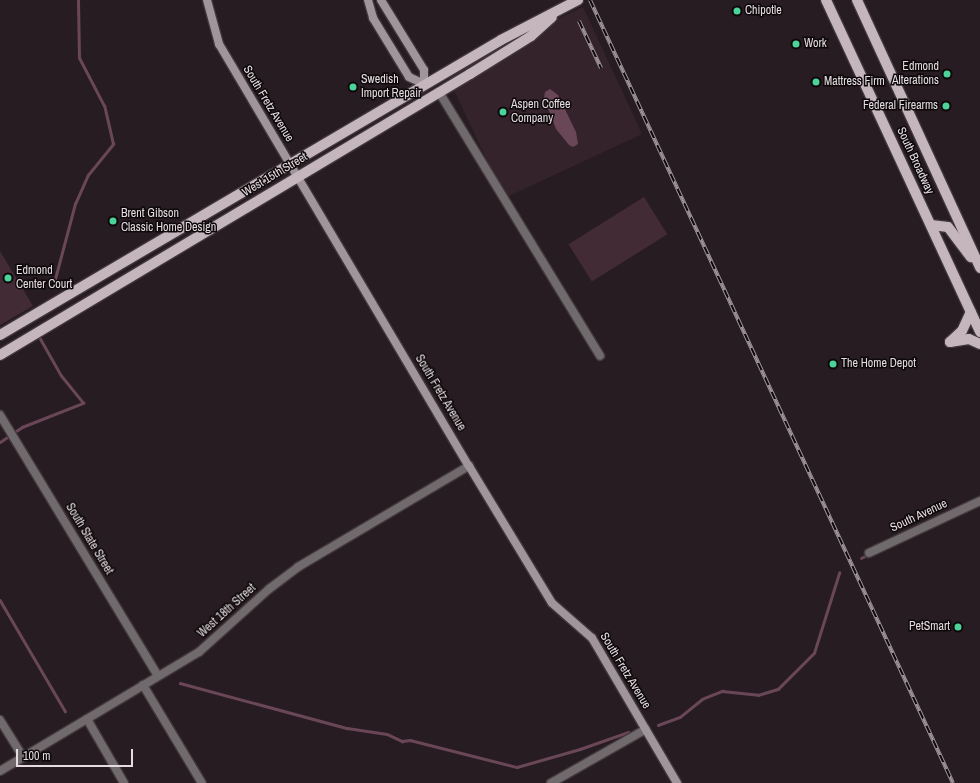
<!DOCTYPE html>
<html>
<head>
<meta charset="utf-8">
<style>
	body { margin:0 }
	#map { position:relative; width:980px; height:783px; overflow:hidden; background:#271c21; font-family:"Archivo Narrow",sans-serif }
	div>[style] { position:absolute }
	.built>* { inset:0; background:#34232b; transform-origin:0 0 }
	.green>* { inset:0; background:#432b36; transform-origin:0 0 }
	.water>* { inset:0; background:#6a4757 }
	.stream>* { height:2.5px; margin:-1.25px; padding:0 1.25px; transform-origin:1.25px; border-radius:1.25px; background:#6a4757 }
	.roads { filter:drop-shadow(1px 0 #41373c) drop-shadow(-1px 0 #41373c) drop-shadow(0 1px #41373c) drop-shadow(0 -1px #41373c) }
	.street>* { height:8px; margin:-4px; padding:0 4px; transform-origin:4px; border-radius:4px; background:#716a6d }
	.secondary>* { height:8px; margin:-4px; padding:0 4px; transform-origin:4px; border-radius:4px; background:#9f959a }
	.primary>* { height:10px; margin:-5px; padding:0 5px; transform-origin:5px; border-radius:5px; background:#c4b6bc }
	.rail>* { height:4px; margin-top:-2px; transform-origin:0; background:repeating-linear-gradient(90deg,#0d080a 0 8px,#9e9499 0 16px); box-sizing:border-box; border-block:1px solid #9e9499 }
	.dots>* { width:11px; height:11px; translate:-50% -50%; box-sizing:border-box; border:2px solid #0d080a; border-radius:50% }
	span { translate:-50% -50%; white-space:nowrap; text-align:center; line-height:1.15; -webkit-text-stroke:3px #0d080a; paint-order:stroke }
	.poi-label { font-size:12px; color:#e4dce0 }
	.left { translate:0 -50%; text-align:left }
	.right { translate:-100% -50%; text-align:right }
	.street-label { font-size:12px; color:#e4dce0 }
	.scale { position:absolute; left:16px; top:749px; width:117px; height:18px; box-sizing:border-box; border:2px solid #e4dce0; border-top:0; padding-left:5px; font-size:12px; line-height:14px; white-space:nowrap; color:#e4dce0; -webkit-text-stroke:3px #0d080a; paint-order:stroke }
</style>
</head>
<body>
<div id="map">
	<div class="built">
		<i style="left:583px;top:7px;width:140px;height:152px;rotate:65deg"></i>
	</div>
	<div class="green">
		<i style="left:644px;top:197px;width:44px;height:89px;rotate:58deg"></i>
		<i style="clip-path:polygon(0 251px,33px 306px,0 325px)"></i>
	</div>
	<div class="water">
		<i style="clip-path:polygon(550px 89px,558px 95px,576px 132px,578px 144px,573px 147px,569px 145px,556px 129px,544px 98px,545px 92px)"></i>
	</div>
	<div class="stream">
		<i style="left:55px;top:279px;width:78px;rotate:-75.1deg"></i>
		<i style="left:75px;top:204px;width:32px;rotate:-66deg"></i>
		<i style="left:88px;top:175px;width:40px;rotate:-51deg"></i>
		<i style="left:113px;top:144px;width:39px;rotate:-103deg"></i>
		<i style="left:104px;top:106px;width:54px;rotate:-117.5deg"></i>
		<i style="left:79px;top:58px;width:58px;rotate:-91deg"></i>
		<i style="left:0;top:442px;width:27px;rotate:-34deg"></i>
		<i style="left:22px;top:427px;width:66px;rotate:-21.5deg"></i>
		<i style="left:83px;top:403px;width:35px;rotate:-129deg"></i>
		<i style="left:61px;top:376px;width:43px;rotate:-119.6deg"></i>
		<i style="left:861px;top:558px;width:9px;rotate:-27deg"></i>
		<i style="left:0;top:600px;width:129px;rotate:59.6deg"></i>
		<i style="left:180px;top:683px;width:173px;rotate:15.1deg"></i>
		<i style="left:347px;top:728px;width:40px;rotate:8.5deg"></i>
		<i style="left:387px;top:734px;width:17px;rotate:25deg"></i>
		<i style="left:402px;top:741px;width:8px;rotate:-7deg"></i>
		<i style="left:410px;top:740px;width:110px;rotate:14.2deg"></i>
		<i style="left:517px;top:767px;width:66px;rotate:-15.9deg"></i>
		<i style="left:580px;top:749px;width:51px;rotate:-19.5deg"></i>
		<i style="left:658px;top:725px;width:23px;rotate:-20deg"></i>
		<i style="left:680px;top:717px;width:28px;rotate:-39deg"></i>
		<i style="left:702px;top:699px;width:22px;rotate:-22deg"></i>
		<i style="left:722px;top:691px;width:36px;rotate:6deg"></i>
		<i style="left:758px;top:695px;width:21px;rotate:-17deg"></i>
		<i style="left:778px;top:689px;width:51px;rotate:-45deg"></i>
		<i style="left:814px;top:653px;width:84px;rotate:-72.6deg"></i>
	</div>
	<div class="roads">
		<div class="street">
			<i style="left:439px;top:92px;width:309px;rotate:58.6deg"></i>
			<i style="left:0;top:415px;width:305px;rotate:58.8deg"></i>
			<i style="left:869px;top:553px;width:123px;rotate:-25.1deg"></i>
			<i style="left:143px;top:685px;width:114px;rotate:59deg"></i>
			<i style="left:87px;top:719px;width:74px;rotate:60deg"></i>
			<i style="left:0;top:720px;width:44px;rotate:58.1deg"></i>
			<i style="left:0;top:771px;width:232px;rotate:-30.9deg"></i>
			<i style="left:199px;top:652px;width:94px;rotate:-42deg"></i>
			<i style="left:269px;top:589px;width:36px;rotate:-37deg"></i>
			<i style="left:298px;top:567px;width:199px;rotate:-30.6deg"></i>
			<i style="left:551px;top:783px;width:109px;rotate:-29.6deg"></i>
		</div>
		<div class="secondary">
			<i style="left:207px;top:0;width:46px;rotate:74.7deg"></i>
			<i style="left:219px;top:44px;width:490px;rotate:59.4deg"></i>
			<i style="left:469px;top:466px;width:160px;rotate:58.8deg"></i>
			<i style="left:552px;top:603px;width:53px;rotate:41.2deg"></i>
			<i style="left:592px;top:638px;width:168px;rotate:59.6deg"></i>
			<i style="left:368px;top:0;width:19px;rotate:74deg"></i>
			<i style="left:373px;top:18px;width:69px;rotate:58.6deg"></i>
			<i style="left:409px;top:77px;width:17px;rotate:25deg"></i>
			<i style="left:424px;top:84px;width:14px;rotate:-90deg"></i>
			<i style="left:424px;top:70px;width:82px;rotate:-121.6deg"></i>
		</div>
		<div class="primary">
			<i style="left:826px;top:0;width:366px;rotate:65.1deg"></i>
			<i style="left:857px;top:0;width:295px;rotate:65.3deg"></i>
			<i style="left:931px;top:225px;width:17px;rotate:7deg"></i>
			<i style="left:948px;top:227px;width:38px;rotate:53deg"></i>
			<i style="left:0;top:335px;width:581px;rotate:-30.49deg"></i>
			<i style="left:501px;top:40px;width:87px;rotate:-27.5deg"></i>
			<i style="left:950px;top:342px;width:16px;rotate:-43deg"></i>
			<i style="left:962px;top:331px;width:21px;rotate:-65deg"></i>
			<i style="left:950px;top:342px;width:19px;rotate:-9deg"></i>
			<i style="left:969px;top:339px;width:12px;rotate:24deg"></i>
			<i style="left:0;top:355px;width:548px;rotate:-30.87deg"></i>
			<i style="left:470px;top:74px;width:72px;rotate:-31.9deg"></i>
			<i style="left:531px;top:36px;width:28px;rotate:-42deg"></i>
		</div>
	</div>
	<div class="rail">
		<i style="left:590px;top:0;width:863px;rotate:65.13deg"></i>
		<i style="left:579px;top:21px;width:52px;rotate:64.9deg"></i>
	</div>
	<div class="dots">
		<i style="left:737px;top:11px;background:#4cd39a"></i>
		<i style="left:796px;top:44px;background:#4cd39a"></i>
		<i style="left:947px;top:74px;background:#4cd39a"></i>
		<i style="left:816px;top:82px;background:#4cd39a"></i>
		<i style="left:353px;top:87px;background:#4cd39a"></i>
		<i style="left:946px;top:106px;background:#4cd39a"></i>
		<i style="left:503px;top:112px;background:#4cd39a"></i>
		<i style="left:113px;top:221px;background:#4cd39a"></i>
		<i style="left:8px;top:278px;background:#4cd39a"></i>
		<i style="left:833px;top:364px;background:#4cd39a"></i>
		<i style="left:958px;top:627px;background:#4cd39a"></i>
	</div>
	<div class="poi-label">
		<span class="left" style="left:745px;top:11px">Chipotle</span>
		<span class="left" style="left:804px;top:44px">Work</span>
		<span class="right" style="left:939px;top:74px">Edmond<br>Alterations</span>
		<span class="left" style="left:361px;top:87px">Swedish<br>Import Repair</span>
		<span class="left" style="left:824px;top:82px">Mattress Firm</span>
		<span class="left" style="left:511px;top:112px">Aspen Coffee<br>Company</span>
		<span class="right" style="left:938px;top:106px">Federal Firearms</span>
		<span class="left" style="left:121px;top:221px">Brent Gibson<br>Classic Home Design</span>
		<span class="left" style="left:16px;top:278px">Edmond<br>Center Court</span>
		<span class="left" style="left:841px;top:364px">The Home Depot</span>
		<span class="right" style="left:950px;top:627px">PetSmart</span>
	</div>
	<div class="street-label">
		<span style="left:268px;top:104px;rotate:59deg">South Fretz Avenue</span>
		<span style="left:915px;top:161px;rotate:65deg">South Broadway</span>
		<span style="left:275px;top:175px;rotate:-31deg">West 15th Street</span>
		<span style="left:440px;top:393px;rotate:59deg">South Fretz Avenue</span>
		<span style="left:919px;top:516px;rotate:-25deg">South Avenue</span>
		<span style="left:89px;top:539px;rotate:59deg">South State Street</span>
		<span style="left:227px;top:611px;rotate:-42deg">West 18th Street</span>
		<span style="left:625px;top:671px;rotate:59deg">South Fretz Avenue</span>
	</div>
	<div class="scale">100 m</div>
</div>
</body>
</html>
